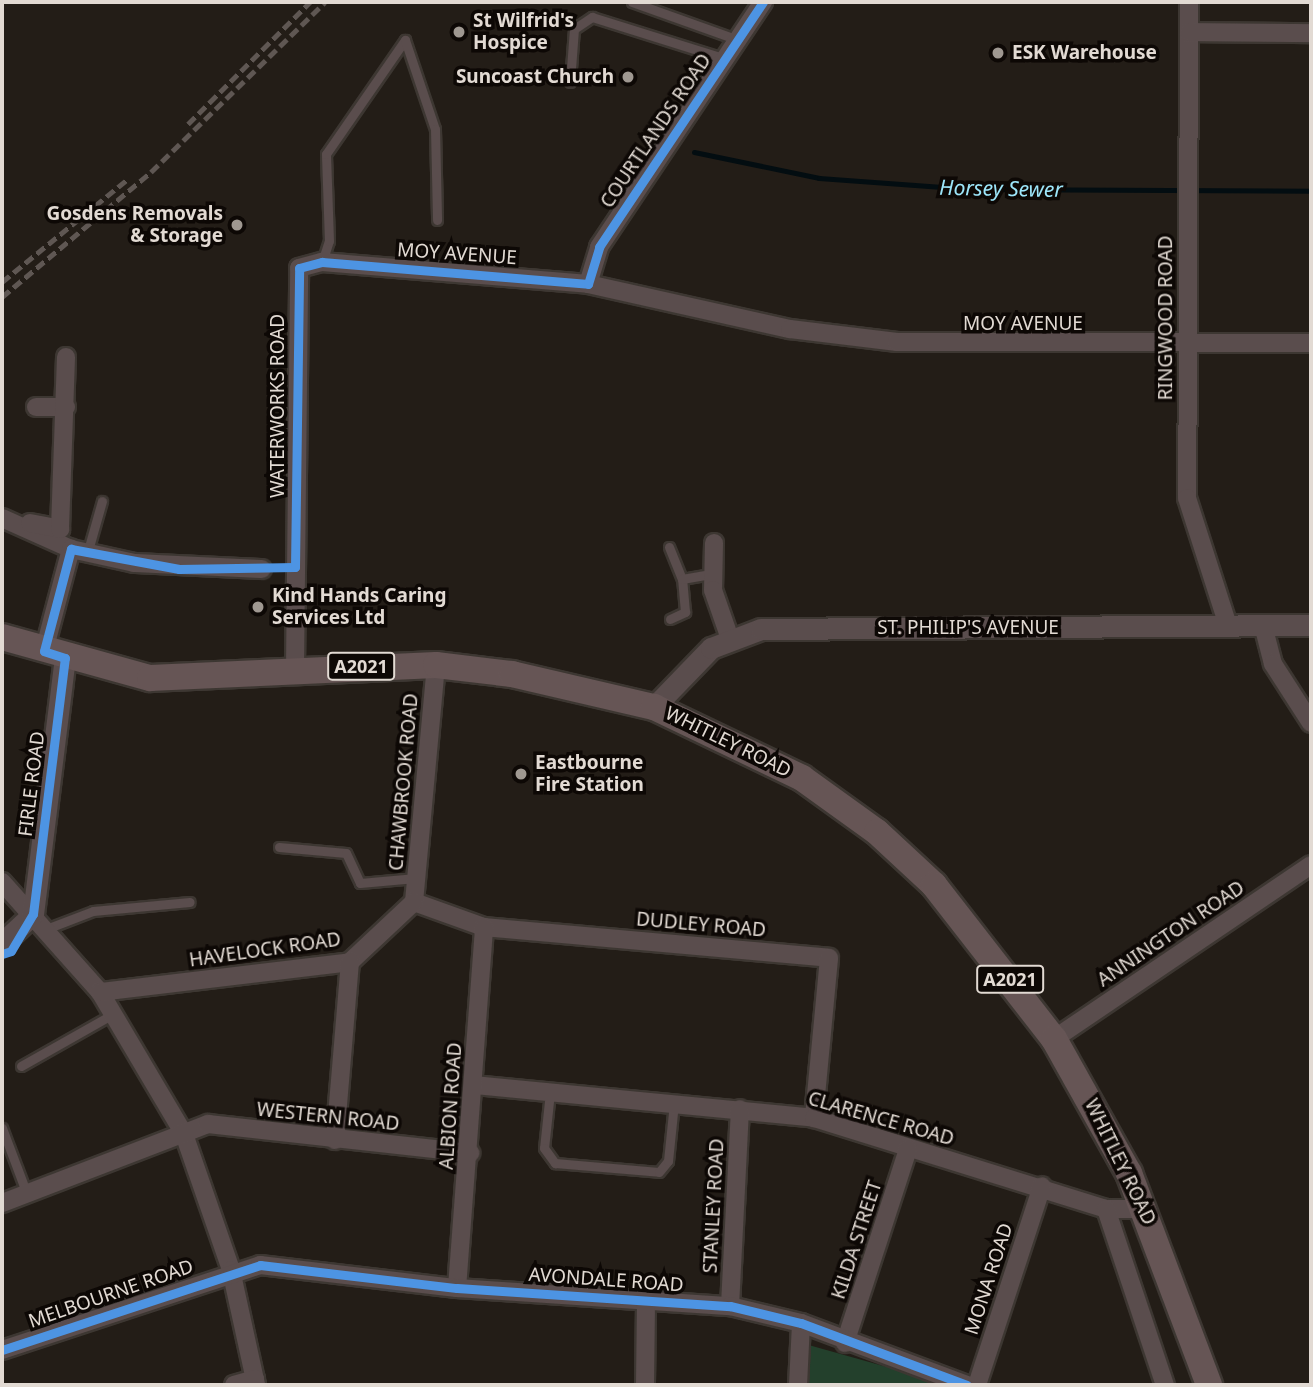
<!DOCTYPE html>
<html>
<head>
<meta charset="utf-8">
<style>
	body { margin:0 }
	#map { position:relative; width:1313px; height:1387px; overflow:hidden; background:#231d17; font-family:"Noto Sans",sans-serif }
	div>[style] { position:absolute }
	.green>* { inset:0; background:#23402c }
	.stream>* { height:5px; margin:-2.5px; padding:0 2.5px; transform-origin:2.5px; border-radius:2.5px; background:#030d11 }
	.roads { filter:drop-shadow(2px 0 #3d3732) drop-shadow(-2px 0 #3d3732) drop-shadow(0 2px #3d3732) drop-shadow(0 -2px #3d3732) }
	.service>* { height:9px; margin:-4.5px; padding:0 4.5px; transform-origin:4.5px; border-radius:4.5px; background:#5a4d4d }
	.minor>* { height:18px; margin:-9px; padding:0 9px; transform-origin:9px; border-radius:9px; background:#5a4d4d }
	.tertiary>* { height:21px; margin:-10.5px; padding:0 10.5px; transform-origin:10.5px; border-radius:10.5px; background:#5a4d4d }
	.primary>* { height:26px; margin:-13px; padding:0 13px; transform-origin:13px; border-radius:13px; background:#655 }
	.rail>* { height:5px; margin-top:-2.5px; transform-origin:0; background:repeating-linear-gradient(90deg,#5f5753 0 10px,transparent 0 15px) }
	.cycleway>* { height:9px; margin:-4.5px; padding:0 4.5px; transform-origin:4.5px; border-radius:4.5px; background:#4d94e3 }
	.dots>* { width:19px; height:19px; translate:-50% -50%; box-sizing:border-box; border:4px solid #0d0805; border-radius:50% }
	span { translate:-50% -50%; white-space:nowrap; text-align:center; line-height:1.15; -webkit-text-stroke:7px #0d0805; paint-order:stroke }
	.shield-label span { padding:2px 5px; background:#0d0805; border:2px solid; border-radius:5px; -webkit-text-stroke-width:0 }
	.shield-label { font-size:18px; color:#e2dad3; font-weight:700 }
	.poi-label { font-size:19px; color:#e2dad3; font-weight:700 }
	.left { translate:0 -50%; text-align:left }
	.right { translate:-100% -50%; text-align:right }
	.street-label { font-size:19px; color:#e2dad3 }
	.water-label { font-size:21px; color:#9de6fa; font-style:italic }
	.frame { position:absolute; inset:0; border:4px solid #e2dad3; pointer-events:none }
</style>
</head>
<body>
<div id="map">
	<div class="green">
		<i style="clip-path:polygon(805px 1344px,951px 1385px,804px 1385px)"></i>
	</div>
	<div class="stream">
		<i style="left:694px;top:152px;width:128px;rotate:11.7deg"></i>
		<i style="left:819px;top:178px;width:151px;rotate:4.2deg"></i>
		<i style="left:970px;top:189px;width:341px;rotate:0.3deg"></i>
	</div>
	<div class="roads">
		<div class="service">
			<i style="left:632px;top:2px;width:113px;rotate:19.7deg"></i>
			<i style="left:570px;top:82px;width:53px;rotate:-85.7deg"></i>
			<i style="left:574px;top:29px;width:22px;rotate:-34deg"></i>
			<i style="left:592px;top:17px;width:140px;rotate:17.4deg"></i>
			<i style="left:322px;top:262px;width:22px;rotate:-72deg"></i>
			<i style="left:329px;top:241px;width:87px;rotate:-92deg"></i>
			<i style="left:326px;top:154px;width:139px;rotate:-55.3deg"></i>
			<i style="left:405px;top:40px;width:94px;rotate:71.4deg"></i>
			<i style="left:435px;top:129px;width:91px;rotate:88.7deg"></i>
			<i style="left:669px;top:547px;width:35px;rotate:68deg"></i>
			<i style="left:87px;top:554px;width:55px;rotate:-74.2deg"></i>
			<i style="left:670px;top:619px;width:17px;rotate:-25deg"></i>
			<i style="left:685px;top:612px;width:33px;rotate:-95deg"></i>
			<i style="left:682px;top:579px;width:29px;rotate:-10deg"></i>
			<i style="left:279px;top:847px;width:67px;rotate:5.1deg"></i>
			<i style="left:346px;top:853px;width:33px;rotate:65deg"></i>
			<i style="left:360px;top:883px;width:56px;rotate:-5.1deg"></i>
			<i style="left:46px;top:929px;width:50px;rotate:-21deg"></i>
			<i style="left:93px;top:911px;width:97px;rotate:-5.3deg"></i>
			<i style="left:21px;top:1066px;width:106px;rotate:-29.5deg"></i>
			<i style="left:550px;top:1092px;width:56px;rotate:96.1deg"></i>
			<i style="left:544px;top:1148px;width:19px;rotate:54deg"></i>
			<i style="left:555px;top:1163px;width:104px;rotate:4.9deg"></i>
			<i style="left:659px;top:1172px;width:14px;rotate:-51deg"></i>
			<i style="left:668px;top:1161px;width:58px;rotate:-84.1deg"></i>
			<i style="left:2px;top:1128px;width:71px;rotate:69.3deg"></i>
		</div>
		<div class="minor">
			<i style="left:1189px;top:2px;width:496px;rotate:90.2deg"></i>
			<i style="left:1187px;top:498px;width:134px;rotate:72.2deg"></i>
			<i style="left:1189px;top:32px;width:122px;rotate:0.5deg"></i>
			<i style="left:588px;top:284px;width:39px;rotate:-73deg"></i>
			<i style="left:599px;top:247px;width:295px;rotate:-56.2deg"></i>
			<i style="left:36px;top:407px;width:30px"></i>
			<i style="left:2px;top:518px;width:76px;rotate:24.2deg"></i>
			<i style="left:71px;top:549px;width:65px;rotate:12.5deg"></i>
			<i style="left:134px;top:563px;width:128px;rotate:2.7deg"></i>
			<i style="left:30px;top:523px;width:31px;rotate:11deg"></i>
			<i style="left:60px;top:529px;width:172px;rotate:-88deg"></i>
			<i style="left:714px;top:543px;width:47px;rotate:91.2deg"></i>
			<i style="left:713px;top:590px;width:49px;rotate:70.8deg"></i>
			<i style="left:1263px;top:625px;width:40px;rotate:75.6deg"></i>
			<i style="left:1273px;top:664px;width:70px;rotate:57.2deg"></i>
			<i style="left:44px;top:651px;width:106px;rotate:-75.2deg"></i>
			<i style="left:295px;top:669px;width:401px;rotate:-89.4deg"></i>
			<i style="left:299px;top:268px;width:24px;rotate:-15deg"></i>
			<i style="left:322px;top:262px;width:267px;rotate:4.7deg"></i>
			<i style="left:588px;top:284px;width:207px;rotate:12.6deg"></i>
			<i style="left:790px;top:329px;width:108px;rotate:6.9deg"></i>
			<i style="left:897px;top:342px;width:414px;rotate:0.1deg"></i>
			<i style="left:2px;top:882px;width:147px;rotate:48.3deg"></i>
			<i style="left:100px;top:992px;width:165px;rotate:59.4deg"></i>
			<i style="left:184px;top:1134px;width:144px;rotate:70.9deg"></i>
			<i style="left:231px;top:1270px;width:118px;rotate:77.7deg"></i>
			<i style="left:414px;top:902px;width:74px;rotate:19.7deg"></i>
			<i style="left:484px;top:927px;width:346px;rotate:5.1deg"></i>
			<i style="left:829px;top:958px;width:161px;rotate:95.4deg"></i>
			<i style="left:414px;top:902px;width:238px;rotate:-84.7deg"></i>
			<i style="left:100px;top:992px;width:252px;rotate:-6.8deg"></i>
			<i style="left:350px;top:962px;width:88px;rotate:-43.2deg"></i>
			<i style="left:1054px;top:1039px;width:310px;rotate:-34.1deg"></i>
			<i style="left:474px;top:1085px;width:342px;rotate:5.5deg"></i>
			<i style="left:814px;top:1118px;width:306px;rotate:17.3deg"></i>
			<i style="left:1106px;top:1209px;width:39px"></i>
			<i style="left:335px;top:1140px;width:179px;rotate:-85.2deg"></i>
			<i style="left:2px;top:1203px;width:221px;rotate:-21deg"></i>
			<i style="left:208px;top:1124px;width:264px;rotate:6.3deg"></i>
			<i style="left:1106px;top:1209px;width:186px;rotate:71.5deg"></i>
			<i style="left:457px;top:1288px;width:362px;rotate:-85.7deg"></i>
			<i style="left:730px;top:1306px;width:197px;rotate:-87.1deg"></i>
			<i style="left:845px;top:1343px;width:204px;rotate:-72deg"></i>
			<i style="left:2px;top:1350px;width:272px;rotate:-18.2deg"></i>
			<i style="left:260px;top:1265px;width:198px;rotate:6.7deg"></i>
			<i style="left:457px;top:1288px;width:274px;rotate:3.8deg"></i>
			<i style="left:730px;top:1306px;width:73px;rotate:13.5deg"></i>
			<i style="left:801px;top:1323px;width:177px;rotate:20.5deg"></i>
			<i style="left:234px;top:1385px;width:22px;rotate:-16deg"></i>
			<i style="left:645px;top:1385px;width:85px;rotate:-89.3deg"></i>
			<i style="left:798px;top:1385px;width:62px;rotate:-87.2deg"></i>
			<i style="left:977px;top:1385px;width:209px;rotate:-71.9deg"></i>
		</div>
		<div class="tertiary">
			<i style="left:654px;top:707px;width:82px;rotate:-46deg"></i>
			<i style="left:711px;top:648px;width:53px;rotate:-20.8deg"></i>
			<i style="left:761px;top:629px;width:550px;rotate:-0.42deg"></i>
			<i style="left:2px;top:943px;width:42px;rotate:-43.1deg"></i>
			<i style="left:33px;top:914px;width:258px;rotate:-82.9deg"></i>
		</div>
		<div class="primary">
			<i style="left:2px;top:637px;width:154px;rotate:15.5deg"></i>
			<i style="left:150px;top:678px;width:286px;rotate:-2.6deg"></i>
			<i style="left:436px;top:665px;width:77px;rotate:6.8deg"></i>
			<i style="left:512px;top:674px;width:146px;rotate:13.1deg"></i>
			<i style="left:654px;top:707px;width:164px;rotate:25.6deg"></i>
			<i style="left:802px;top:778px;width:92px;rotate:35.8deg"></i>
			<i style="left:877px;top:832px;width:78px;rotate:42.9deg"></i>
			<i style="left:934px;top:885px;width:195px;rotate:52.1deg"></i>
			<i style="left:1054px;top:1039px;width:154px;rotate:60.8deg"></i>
			<i style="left:1129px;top:1173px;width:227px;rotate:69.3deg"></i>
		</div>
	</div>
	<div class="rail">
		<i style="left:188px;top:124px;width:173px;rotate:-45deg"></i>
		<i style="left:2px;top:282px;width:164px;rotate:-39.3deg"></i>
		<i style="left:2px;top:297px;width:194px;rotate:-40deg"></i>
		<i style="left:151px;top:172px;width:243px;rotate:-44.3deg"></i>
	</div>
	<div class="cycleway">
		<i style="left:2px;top:954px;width:9px;rotate:-18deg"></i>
		<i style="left:11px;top:951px;width:43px;rotate:-59.3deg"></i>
		<i style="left:33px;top:914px;width:258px;rotate:-82.9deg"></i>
		<i style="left:65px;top:658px;width:22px;rotate:-162deg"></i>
		<i style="left:44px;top:651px;width:106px;rotate:-75.2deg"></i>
		<i style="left:71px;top:549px;width:110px;rotate:10.5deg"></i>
		<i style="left:179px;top:569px;width:116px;rotate:-1deg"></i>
		<i style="left:295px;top:567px;width:299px;rotate:-89.2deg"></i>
		<i style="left:299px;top:268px;width:24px;rotate:-15deg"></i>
		<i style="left:322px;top:262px;width:267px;rotate:4.7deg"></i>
		<i style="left:588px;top:284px;width:39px;rotate:-73deg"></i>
		<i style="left:599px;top:247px;width:295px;rotate:-56.2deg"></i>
		<i style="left:2px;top:1350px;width:272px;rotate:-18.2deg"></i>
		<i style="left:260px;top:1265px;width:198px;rotate:6.7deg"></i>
		<i style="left:457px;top:1288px;width:274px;rotate:3.8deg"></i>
		<i style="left:730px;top:1306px;width:73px;rotate:13.5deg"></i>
		<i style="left:801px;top:1323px;width:177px;rotate:20.5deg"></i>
	</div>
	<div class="dots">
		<i style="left:459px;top:32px;background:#9f9891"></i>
		<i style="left:998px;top:53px;background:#9f9891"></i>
		<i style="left:628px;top:77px;background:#9f9891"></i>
		<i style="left:237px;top:225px;background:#9f9891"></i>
		<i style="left:258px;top:607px;background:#9f9891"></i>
		<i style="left:521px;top:774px;background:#9f9891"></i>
	</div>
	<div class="shield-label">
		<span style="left:361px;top:666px">A2021</span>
		<span style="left:1010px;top:979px">A2021</span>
	</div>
	<div class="poi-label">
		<span class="left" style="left:473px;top:32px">St Wilfrid's<br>Hospice</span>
		<span class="left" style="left:1012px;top:53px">ESK Warehouse</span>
		<span class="right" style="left:614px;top:77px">Suncoast Church</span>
		<span class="right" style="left:223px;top:225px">Gosdens Removals<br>&amp; Storage</span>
		<span class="left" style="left:272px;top:607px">Kind Hands Caring<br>Services Ltd</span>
		<span class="left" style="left:535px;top:774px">Eastbourne<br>Fire Station</span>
	</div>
	<div class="street-label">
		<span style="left:656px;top:131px;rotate:-56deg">COURTLANDS ROAD</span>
		<span style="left:457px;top:254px;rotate:4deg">MOY AVENUE</span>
		<span style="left:1166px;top:318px;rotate:-90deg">RINGWOOD ROAD</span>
		<span style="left:1023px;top:324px">MOY AVENUE</span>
		<span style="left:278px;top:406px;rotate:-90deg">WATERWORKS ROAD</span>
		<span style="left:968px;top:628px">ST. PHILIP'S AVENUE</span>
		<span style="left:728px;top:742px;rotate:26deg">WHITLEY ROAD</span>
		<span style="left:404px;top:782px;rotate:-85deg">CHAWBROOK ROAD</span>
		<span style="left:32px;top:784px;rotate:-83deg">FIRLE ROAD</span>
		<span style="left:701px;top:925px;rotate:5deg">DUDLEY ROAD</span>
		<span style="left:1171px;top:934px;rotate:-34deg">ANNINGTON ROAD</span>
		<span style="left:265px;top:950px;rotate:-8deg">HAVELOCK ROAD</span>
		<span style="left:451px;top:1106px;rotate:-86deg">ALBION ROAD</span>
		<span style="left:328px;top:1117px;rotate:6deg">WESTERN ROAD</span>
		<span style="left:881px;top:1119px;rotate:16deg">CLARENCE ROAD</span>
		<span style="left:1120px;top:1162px;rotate:64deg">WHITLEY ROAD</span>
		<span style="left:714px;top:1206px;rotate:-87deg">STANLEY ROAD</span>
		<span style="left:857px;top:1240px;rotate:-72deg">KILDA STREET</span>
		<span style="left:989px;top:1279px;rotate:-72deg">MONA ROAD</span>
		<span style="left:606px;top:1280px;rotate:4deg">AVONDALE ROAD</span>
		<span style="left:111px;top:1294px;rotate:-19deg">MELBOURNE ROAD</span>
	</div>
	<div class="water-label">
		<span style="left:1001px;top:188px;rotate:1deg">Horsey Sewer</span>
	</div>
	<div class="frame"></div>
</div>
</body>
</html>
